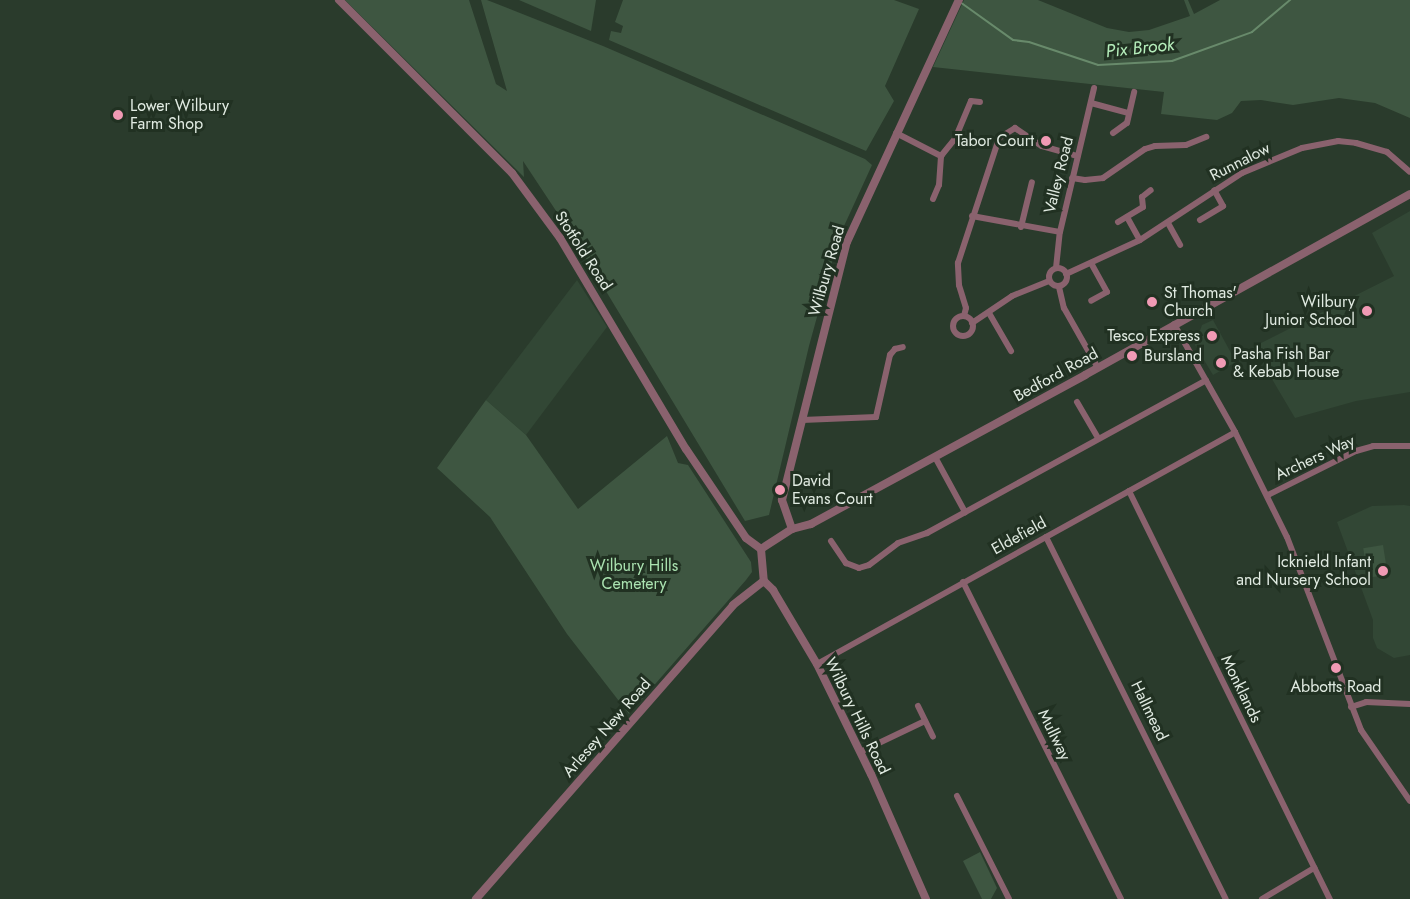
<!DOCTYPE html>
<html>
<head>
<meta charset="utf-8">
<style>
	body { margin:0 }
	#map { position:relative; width:1410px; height:899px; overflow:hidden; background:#2a3b2c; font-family:Jost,sans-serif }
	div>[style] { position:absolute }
	.built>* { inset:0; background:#324735 }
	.green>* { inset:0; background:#3e5641; transform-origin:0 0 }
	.stream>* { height:2px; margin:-1px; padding:0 1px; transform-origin:1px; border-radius:1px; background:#688a6b }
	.minor>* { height:6px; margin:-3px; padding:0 3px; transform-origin:3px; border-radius:3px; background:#8a626e }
	.minor>.ring { margin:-3px; padding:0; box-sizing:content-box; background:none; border:6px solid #8a626e; border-radius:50% }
	.tertiary>* { height:8px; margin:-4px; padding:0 4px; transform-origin:4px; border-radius:4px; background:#8a626e }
	.dots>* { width:16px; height:16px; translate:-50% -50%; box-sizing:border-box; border:3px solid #213122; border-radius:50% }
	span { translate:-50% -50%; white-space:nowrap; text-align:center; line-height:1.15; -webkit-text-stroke:6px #213122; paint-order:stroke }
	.poi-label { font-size:16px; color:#e1ebe2 }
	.left { translate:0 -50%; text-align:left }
	.right { translate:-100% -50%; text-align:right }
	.street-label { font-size:16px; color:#e1ebe2 }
	.park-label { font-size:16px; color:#aae2b0 }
	.water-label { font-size:18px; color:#b5eebb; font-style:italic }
</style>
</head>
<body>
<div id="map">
	<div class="built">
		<i style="clip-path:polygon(1410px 211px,1410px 392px,1356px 401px,1295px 418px,1253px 347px,1394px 276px,1372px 233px)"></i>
		<i style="clip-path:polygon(577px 280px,607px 327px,526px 435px,486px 400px)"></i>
		<i style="clip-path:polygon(1213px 320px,1236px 362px,1213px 375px,1195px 345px,1202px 325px)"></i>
		<i style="clip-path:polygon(1404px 505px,1410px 506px,1410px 655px,1394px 658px,1377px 648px,1373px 638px,1373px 620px,1337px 522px,1372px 506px)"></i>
	</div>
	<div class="green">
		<i style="clip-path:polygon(345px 0,469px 0,496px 84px,507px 91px,481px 0,487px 0,603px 46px,865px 159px,872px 165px,839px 237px,809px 346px,769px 515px,745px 521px,572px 235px,523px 161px,524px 177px)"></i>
		<i style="clip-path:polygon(519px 0,596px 0,591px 31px)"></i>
		<i style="clip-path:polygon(623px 0,894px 0,919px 9px,885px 86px,894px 101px,866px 151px,609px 40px,611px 31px,621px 33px,623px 26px,615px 22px)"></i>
		<i style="clip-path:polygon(964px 0,1038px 0,1107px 28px,1129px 32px,1149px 30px,1190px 16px,1184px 0,1188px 0,1194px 14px,1220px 0,1410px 0,1410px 118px,1375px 103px,1339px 98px,1293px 105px,1261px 100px,1241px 101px,1232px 113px,1217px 120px,1161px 114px,1164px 92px,933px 67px)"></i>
		<i style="clip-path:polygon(486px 400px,526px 435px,578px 509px,667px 436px,678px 463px,688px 465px,751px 562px,752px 572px,746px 580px,629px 714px,567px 634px,490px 517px,437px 468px)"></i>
		<i style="left:1383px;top:545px;width:30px;height:20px;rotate:81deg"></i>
		<i style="clip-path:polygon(980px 852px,997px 888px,991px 899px,982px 899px,963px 861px)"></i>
	</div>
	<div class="stream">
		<i style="left:960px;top:2px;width:65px;rotate:35.6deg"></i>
		<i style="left:1013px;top:40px;width:16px;rotate:7deg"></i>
		<i style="left:1029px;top:42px;width:73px;rotate:18.4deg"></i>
		<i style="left:1098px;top:65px;width:74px;rotate:-3.1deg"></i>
		<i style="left:1172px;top:61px;width:85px;rotate:-19.9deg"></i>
		<i style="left:1252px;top:32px;width:50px;rotate:-40.1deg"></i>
	</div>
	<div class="minor">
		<i style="left:1091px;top:103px;width:39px;rotate:15deg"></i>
		<i style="left:896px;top:133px;width:51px;rotate:27.1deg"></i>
		<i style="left:1113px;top:133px;width:17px;rotate:-36deg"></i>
		<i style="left:1127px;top:123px;width:32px;rotate:-77deg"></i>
		<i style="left:1072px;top:178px;width:13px;rotate:9deg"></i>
		<i style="left:1085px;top:180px;width:18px;rotate:-6deg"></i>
		<i style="left:1103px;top:178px;width:51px;rotate:-34.6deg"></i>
		<i style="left:1145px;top:149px;width:10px;rotate:-17deg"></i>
		<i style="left:1155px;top:146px;width:31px;rotate:-2deg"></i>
		<i style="left:1186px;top:145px;width:22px;rotate:-22deg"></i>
		<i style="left:933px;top:199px;width:15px;rotate:-67deg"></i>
		<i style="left:939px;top:185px;width:29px;rotate:-86deg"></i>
		<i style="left:941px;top:156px;width:22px;rotate:-51deg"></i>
		<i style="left:955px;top:139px;width:41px;rotate:-67.2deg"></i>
		<i style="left:971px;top:101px;width:9px;rotate:6deg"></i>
		<i style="left:972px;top:216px;width:89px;rotate:10.3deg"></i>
		<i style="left:1127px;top:217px;width:26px;rotate:61deg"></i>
		<i style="left:1200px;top:220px;width:27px;rotate:-31deg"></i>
		<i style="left:1223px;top:206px;width:18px;rotate:-119deg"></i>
		<i style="left:1118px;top:222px;width:29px;rotate:-31deg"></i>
		<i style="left:1143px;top:207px;width:10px;rotate:-96deg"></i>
		<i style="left:1142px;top:197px;width:11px;rotate:-38deg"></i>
		<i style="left:1168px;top:223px;width:25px;rotate:61deg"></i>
		<i style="left:1021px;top:227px;width:46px;rotate:-76.3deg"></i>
		<i style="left:1091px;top:263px;width:33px;rotate:61deg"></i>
		<i style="left:1107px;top:292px;width:18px;rotate:151deg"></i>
		<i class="ring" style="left:1049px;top:268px;width:12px;height:12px"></i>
		<i style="left:1056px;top:268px;width:36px;rotate:-84deg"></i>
		<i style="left:1060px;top:232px;width:148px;rotate:-76.7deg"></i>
		<i style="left:1066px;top:274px;width:81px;rotate:-24.7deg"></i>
		<i style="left:1140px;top:240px;width:122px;rotate:-33.3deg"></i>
		<i style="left:1242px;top:173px;width:65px;rotate:-22.6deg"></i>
		<i style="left:1302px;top:148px;width:37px;rotate:-11deg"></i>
		<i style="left:1338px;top:141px;width:18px;rotate:6deg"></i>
		<i style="left:1356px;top:143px;width:32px;rotate:16deg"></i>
		<i style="left:1387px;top:152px;width:30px;rotate:41deg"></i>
		<i style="left:1059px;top:287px;width:22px;rotate:77deg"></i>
		<i style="left:1064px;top:308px;width:69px;rotate:60.5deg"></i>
		<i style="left:989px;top:313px;width:44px;rotate:59.9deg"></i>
		<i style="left:964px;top:316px;width:8px;rotate:-76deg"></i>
		<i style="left:966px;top:308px;width:24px;rotate:-107deg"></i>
		<i style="left:959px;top:285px;width:22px;rotate:-93deg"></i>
		<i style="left:958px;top:263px;width:132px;rotate:-71.8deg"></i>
		<i style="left:999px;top:138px;width:19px;rotate:-32deg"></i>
		<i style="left:1015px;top:128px;width:32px;rotate:34deg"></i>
		<i style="left:1042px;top:146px;width:37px;rotate:16deg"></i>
		<i class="ring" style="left:953px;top:316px;width:14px;height:14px"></i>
		<i style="left:972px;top:323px;width:48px;rotate:-34deg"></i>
		<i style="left:1012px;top:296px;width:40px;rotate:-22deg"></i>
		<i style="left:1174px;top:324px;width:124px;rotate:60.5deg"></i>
		<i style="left:1235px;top:432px;width:117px;rotate:63.7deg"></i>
		<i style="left:1287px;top:537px;width:207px;rotate:69deg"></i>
		<i style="left:1361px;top:730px;width:86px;rotate:55.4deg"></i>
		<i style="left:1077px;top:402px;width:42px;rotate:59.7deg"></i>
		<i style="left:802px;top:420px;width:74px;rotate:-2.3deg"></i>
		<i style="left:876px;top:417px;width:64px;rotate:-77.3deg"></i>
		<i style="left:890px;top:355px;width:8px;rotate:-50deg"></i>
		<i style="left:895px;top:349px;width:8px;rotate:-14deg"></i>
		<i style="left:935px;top:457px;width:63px;rotate:61.4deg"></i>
		<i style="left:1129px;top:491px;width:455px;rotate:63.8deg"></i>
		<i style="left:1268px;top:495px;width:98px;rotate:-26.6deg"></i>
		<i style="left:1356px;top:451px;width:18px;rotate:-16deg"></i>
		<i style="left:1373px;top:446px;width:37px"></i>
		<i style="left:1046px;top:537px;width:404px;rotate:63.6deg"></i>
		<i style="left:831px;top:541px;width:27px;rotate:56deg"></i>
		<i style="left:846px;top:563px;width:14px;rotate:21deg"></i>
		<i style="left:859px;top:568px;width:10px;rotate:-17deg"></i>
		<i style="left:869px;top:565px;width:36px;rotate:-37deg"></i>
		<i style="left:898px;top:543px;width:31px;rotate:-19deg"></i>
		<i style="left:927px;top:533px;width:318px;rotate:-28.7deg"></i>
		<i style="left:963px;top:582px;width:354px;rotate:63.5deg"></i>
		<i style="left:817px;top:664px;width:478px;rotate:-29deg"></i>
		<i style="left:918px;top:706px;width:34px;rotate:64deg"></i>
		<i style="left:1351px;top:707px;width:16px;rotate:-18deg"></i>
		<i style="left:1366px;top:702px;width:44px;rotate:2.6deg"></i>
		<i style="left:860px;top:752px;width:72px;rotate:-25.5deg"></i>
		<i style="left:957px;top:796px;width:115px;rotate:63.2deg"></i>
		<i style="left:1262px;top:899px;width:61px;rotate:-30.8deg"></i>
	</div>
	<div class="tertiary">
		<i style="left:339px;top:0;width:245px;rotate:45deg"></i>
		<i style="left:512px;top:173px;width:81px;rotate:53.6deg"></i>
		<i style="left:560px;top:238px;width:246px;rotate:59.2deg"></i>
		<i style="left:686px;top:449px;width:107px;rotate:56deg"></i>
		<i style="left:746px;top:538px;width:19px;rotate:36deg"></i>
		<i style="left:792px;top:529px;width:31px;rotate:-109deg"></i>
		<i style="left:782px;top:500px;width:266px;rotate:-75.9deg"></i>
		<i style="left:847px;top:242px;width:267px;rotate:-65.2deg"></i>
		<i style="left:761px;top:549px;width:37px;rotate:-33deg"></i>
		<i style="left:792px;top:529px;width:20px;rotate:-15deg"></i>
		<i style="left:811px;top:524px;width:312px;rotate:-28.5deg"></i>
		<i style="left:1085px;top:375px;width:372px;rotate:-29.1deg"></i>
		<i style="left:761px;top:549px;width:32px;rotate:85deg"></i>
		<i style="left:764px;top:581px;width:13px;rotate:45deg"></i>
		<i style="left:773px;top:590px;width:86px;rotate:59.3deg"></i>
		<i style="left:817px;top:664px;width:123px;rotate:63.9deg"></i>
		<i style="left:871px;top:774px;width:137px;rotate:66.3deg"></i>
		<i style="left:476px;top:899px;width:390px;rotate:-48.8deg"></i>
		<i style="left:733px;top:605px;width:39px;rotate:-38deg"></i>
	</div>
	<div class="dots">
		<i style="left:118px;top:115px;background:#f09ab4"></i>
		<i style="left:1046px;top:141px;background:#f09ab4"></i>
		<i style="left:1152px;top:302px;background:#f09ab4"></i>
		<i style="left:1367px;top:311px;background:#f09ab4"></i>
		<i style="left:1212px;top:336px;background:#f09ab4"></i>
		<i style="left:1132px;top:356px;background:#f09ab4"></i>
		<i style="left:1221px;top:363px;background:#f09ab4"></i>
		<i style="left:780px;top:490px;background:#f09ab4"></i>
		<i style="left:1383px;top:571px;background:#f09ab4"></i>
		<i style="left:1336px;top:668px;background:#f09ab4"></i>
	</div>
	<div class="poi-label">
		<span class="left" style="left:130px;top:115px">Lower Wilbury<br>Farm Shop</span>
		<span class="right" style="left:1034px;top:141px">Tabor Court</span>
		<span class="left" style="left:1164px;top:302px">St Thomas'<br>Church</span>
		<span class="right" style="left:1355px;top:311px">Wilbury<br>Junior School</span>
		<span class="right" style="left:1200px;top:336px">Tesco Express</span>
		<span class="left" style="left:1233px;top:363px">Pasha Fish Bar<br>&amp; Kebab House</span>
		<span class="left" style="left:1144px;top:356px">Bursland</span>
		<span class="left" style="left:792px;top:490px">David<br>Evans Court</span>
		<span class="right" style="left:1371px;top:571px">Icknield Infant<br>and Nursery School</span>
		<span style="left:1336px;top:687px">Abbotts Road</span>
	</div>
	<div class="street-label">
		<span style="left:1240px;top:162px;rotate:-27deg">Runnalow</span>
		<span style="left:1059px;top:175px;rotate:-76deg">Valley Road</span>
		<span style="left:583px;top:251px;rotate:57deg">Stotfold Road</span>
		<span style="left:827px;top:271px;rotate:-74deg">Wilbury Road</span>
		<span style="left:1056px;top:375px;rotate:-29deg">Bedford Road</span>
		<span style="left:1315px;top:458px;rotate:-25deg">Archers Way</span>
		<span style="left:1019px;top:536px;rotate:-29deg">Eldefield</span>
		<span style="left:1241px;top:689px;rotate:64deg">Monklands</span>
		<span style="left:1149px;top:711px;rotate:64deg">Hallmead</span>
		<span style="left:857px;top:716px;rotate:64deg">Wilbury Hills Road</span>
		<span style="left:607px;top:728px;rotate:-49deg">Arlesey New Road</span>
		<span style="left:1054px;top:735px;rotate:64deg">Mullway</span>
	</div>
	<div class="park-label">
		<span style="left:634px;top:575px">Wilbury Hills<br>Cemetery</span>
	</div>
	<div class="water-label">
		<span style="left:1140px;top:48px;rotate:-6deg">Pix Brook</span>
	</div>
</div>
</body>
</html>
